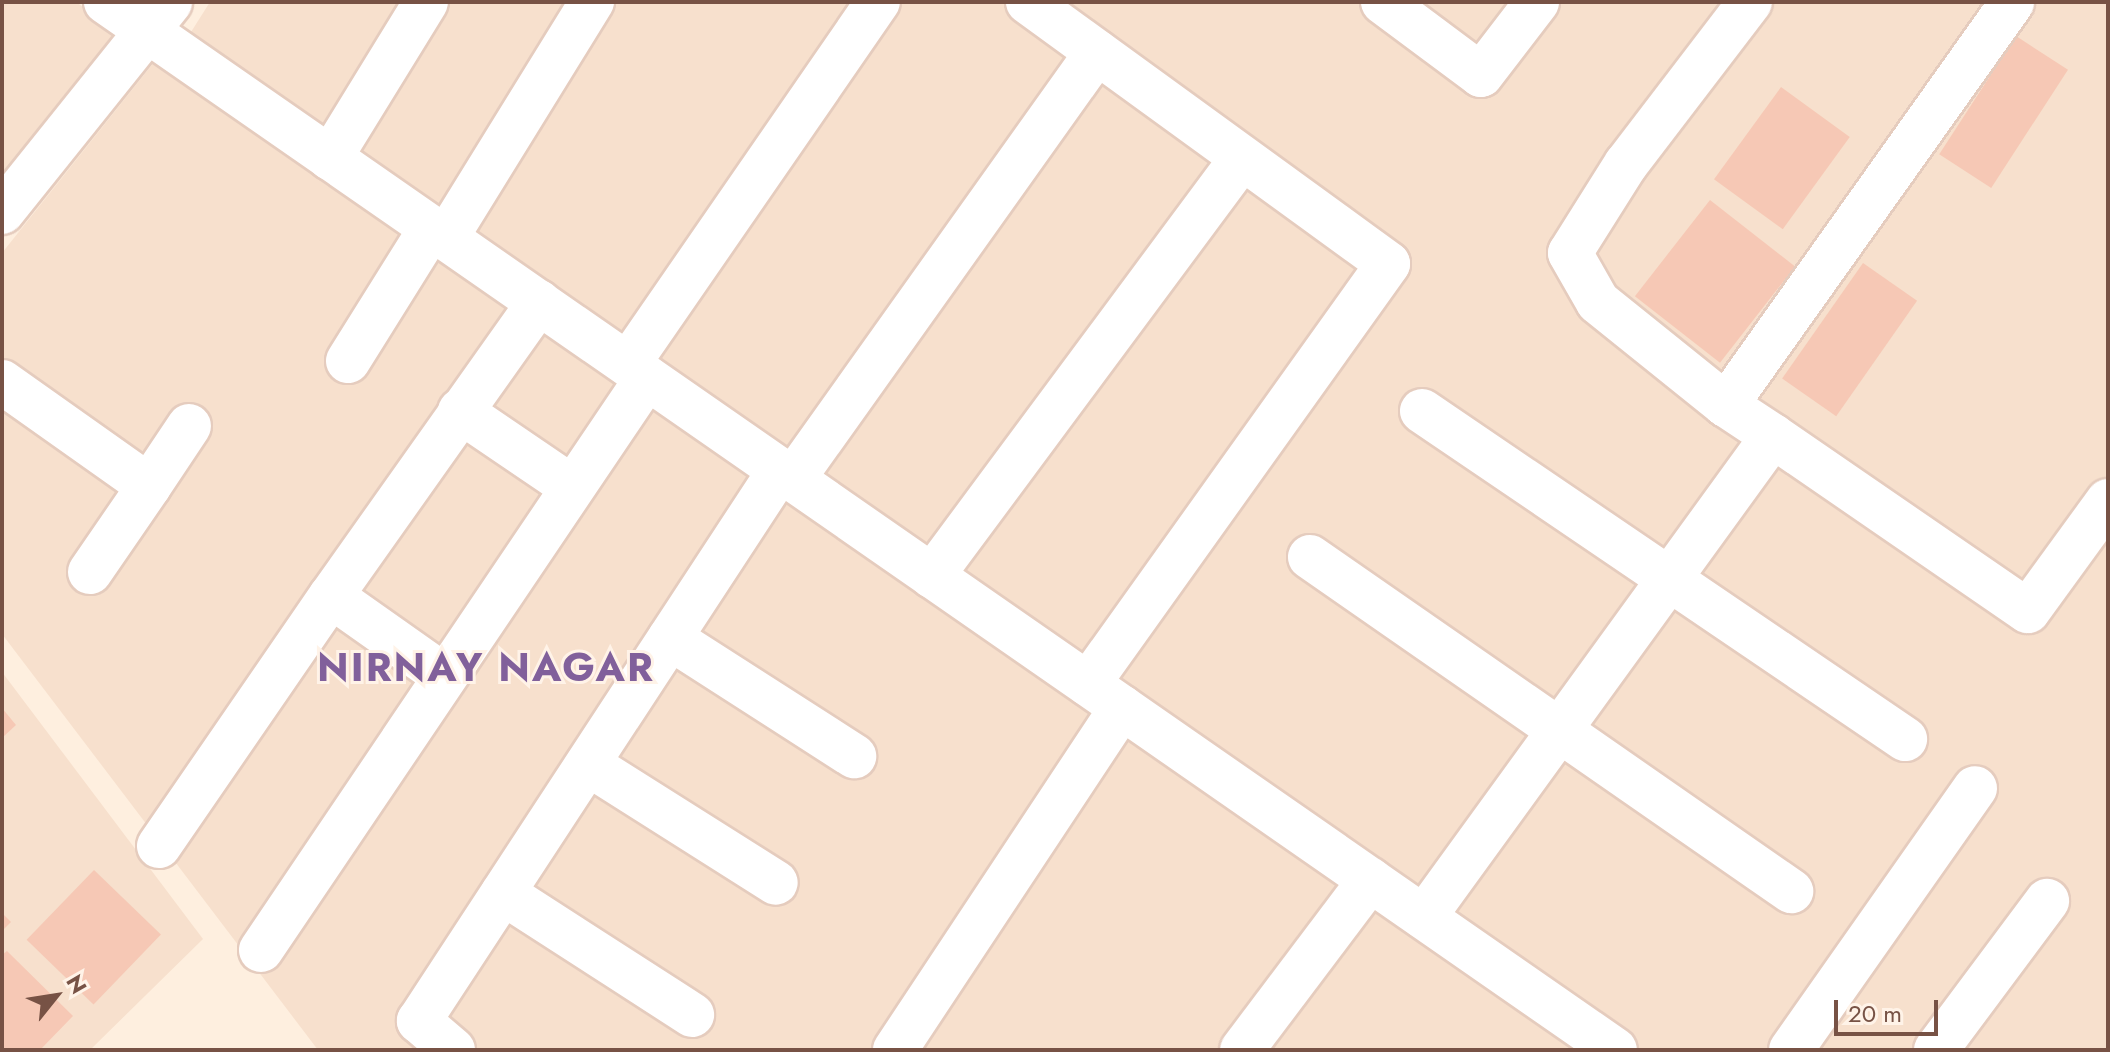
<!DOCTYPE html>
<html>
<head>
<meta charset="utf-8">
<style>
	body { margin:0 }
	#map { position:relative; width:2110px; height:1052px; overflow:hidden; background:#feefdf; font-family:Jost,sans-serif }
	div>[style] { position:absolute }
	.residential>* { inset:0; background:#f7e0cd }
	.building>* { inset:0; background:#f6c8b5; transform-origin:0 0 }
	.roads { filter:drop-shadow(2px 0 #e5ccbe) drop-shadow(-2px 0 #e5ccbe) drop-shadow(0 2px #e5ccbe) drop-shadow(0 -2px #e5ccbe) }
	.minor>* { height:44px; margin:-22px; padding:0 22px; transform-origin:22px; border-radius:22px; background:#fff }
	span { translate:-50% -50%; white-space:nowrap; text-align:center; line-height:1.15; -webkit-text-stroke:6px #fff3e8; paint-order:stroke }
	.district-label { font-size:40px; color:#81609b; font-weight:700; letter-spacing:2px }
	.frame { position:absolute; inset:0; border:4px solid #775245; pointer-events:none }
	.north { position:absolute; left:16px; top:956px; width:80px; height:80px; -webkit-text-stroke:6px #fff3e8; paint-order:stroke; rotate:60deg; font-size:22px; font-weight:700; line-height:32px; text-align:center; color:#775245 }
	.north::after { content:''; display:block; margin:auto; width:28px; height:36px; background:#775245; clip-path:polygon(50% 0,100% 100%,50% 72%,0 100%) }
	.scale { position:absolute; left:1834px; top:1000px; width:104px; height:36px; box-sizing:border-box; border:4px solid #775245; border-top:0; padding-left:10px; font-size:24px; line-height:28px; white-space:nowrap; color:#775245; -webkit-text-stroke:6px #fff3e8; paint-order:stroke }
</style>
</head>
<body>
<div id="map">
	<div class="residential">
		<i style="clip-path:polygon(2px 2px,76px 2px,123px 35px,2px 187px)"></i>
		<i style="clip-path:polygon(210px 2px,2108px 2px,2108px 1050px,1639px 1050px,191px 32px)"></i>
		<i style="clip-path:polygon(155px 61px,1596px 1050px,318px 1050px,2px 634px,2px 253px)"></i>
		<i style="clip-path:polygon(2px 672px,203px 939px,90px 1050px,2px 1050px)"></i>
	</div>
	<div class="building">
		<i style="left:2016px;top:36px;width:62px;height:141px;rotate:33deg"></i>
		<i style="left:1781px;top:87px;width:85px;height:114px;rotate:36deg"></i>
		<i style="left:1710px;top:200px;width:108px;height:122px;rotate:38deg"></i>
		<i style="left:1863px;top:263px;width:66px;height:141px;rotate:35deg"></i>
		<i style="clip-path:polygon(2px 708px,16px 725px,2px 738px)"></i>
		<i style="left:94px;top:870px;width:93px;height:97px;rotate:44deg"></i>
		<i style="clip-path:polygon(2px 913px,11px 922px,2px 931px)"></i>
		<i style="clip-path:polygon(7px 951px,73px 1016px,40px 1050px,2px 1050px,2px 955px)"></i>
	</div>
	<div class="roads">
		<div class="minor">
			<i style="left:106px;top:2px;width:1837px;rotate:34.78deg"></i>
			<i style="left:1028px;top:2px;width:445px;rotate:36deg"></i>
			<i style="left:1388px;top:264px;width:516px;rotate:125.54deg"></i>
			<i style="left:1383px;top:2px;width:122px;rotate:36.7deg"></i>
			<i style="left:1481px;top:75px;width:92px;rotate:-52.5deg"></i>
			<i style="left:1750px;top:2px;width:204px;rotate:127.4deg"></i>
			<i style="left:1626px;top:164px;width:105px;rotate:122.2deg"></i>
			<i style="left:1570px;top:253px;width:56px;rotate:60.3deg"></i>
			<i style="left:1598px;top:302px;width:164px;rotate:38.8deg"></i>
			<i style="left:1726px;top:405px;width:56px;rotate:33.4deg"></i>
			<i style="left:330px;top:158px;width:183px;rotate:-58.4deg"></i>
			<i style="left:2px;top:212px;width:269px;rotate:-51.3deg"></i>
			<i style="left:446px;top:238px;width:278px;rotate:-58.3deg"></i>
			<i style="left:348px;top:361px;width:157px;rotate:-58deg"></i>
			<i style="left:628px;top:364px;width:440px;rotate:-55.4deg"></i>
			<i style="left:2px;top:382px;width:180px;rotate:35.3deg"></i>
			<i style="left:149px;top:486px;width:72px;rotate:-56.3deg"></i>
			<i style="left:1726px;top:405px;width:494px;rotate:-54.6deg"></i>
			<i style="left:460px;top:411px;width:135px;rotate:34.2deg"></i>
			<i style="left:1422px;top:411px;width:584px;rotate:34.18deg"></i>
			<i style="left:793px;top:479px;width:524px;rotate:-54.55deg"></i>
			<i style="left:1310px;top:557px;width:586px;rotate:34.78deg"></i>
			<i style="left:90px;top:572px;width:104px;rotate:-55.5deg"></i>
			<i style="left:932px;top:576px;width:520px;rotate:-53.44deg"></i>
			<i style="left:670px;top:638px;width:219px;rotate:32.7deg"></i>
			<i style="left:443px;top:675px;width:137px;rotate:-144.8deg"></i>
			<i style="left:331px;top:596px;width:360px;rotate:-54.7deg"></i>
			<i style="left:588px;top:764px;width:222px;rotate:32.3deg"></i>
			<i style="left:159px;top:846px;width:303px;rotate:-55.5deg"></i>
			<i style="left:503px;top:893px;width:225px;rotate:32.8deg"></i>
			<i style="left:1424px;top:917px;width:594px;rotate:-54.04deg"></i>
			<i style="left:1773px;top:436px;width:309px;rotate:34.5deg"></i>
			<i style="left:2028px;top:611px;width:136px;rotate:-54deg"></i>
			<i style="left:261px;top:950px;width:690px;rotate:-55.99deg"></i>
			<i style="left:453px;top:1050px;width:45px;rotate:-139.5deg"></i>
			<i style="left:419px;top:1021px;width:659px;rotate:-56.77deg"></i>
			<i style="left:895px;top:1050px;width:411px;rotate:-56.5deg"></i>
			<i style="left:1242px;top:1050px;width:213px;rotate:-53deg"></i>
			<i style="left:1791px;top:1050px;width:320px;rotate:-54.9deg"></i>
			<i style="left:1936px;top:1050px;width:186px;rotate:-53.3deg"></i>
		</div>
	</div>
	<div class="district-label">
		<span style="left:486px;top:667px">NIRNAY NAGAR</span>
	</div>
	<div class="frame"></div>
	<div class="north">N</div>
	<div class="scale">20 m</div>
</div>
</body>
</html>
